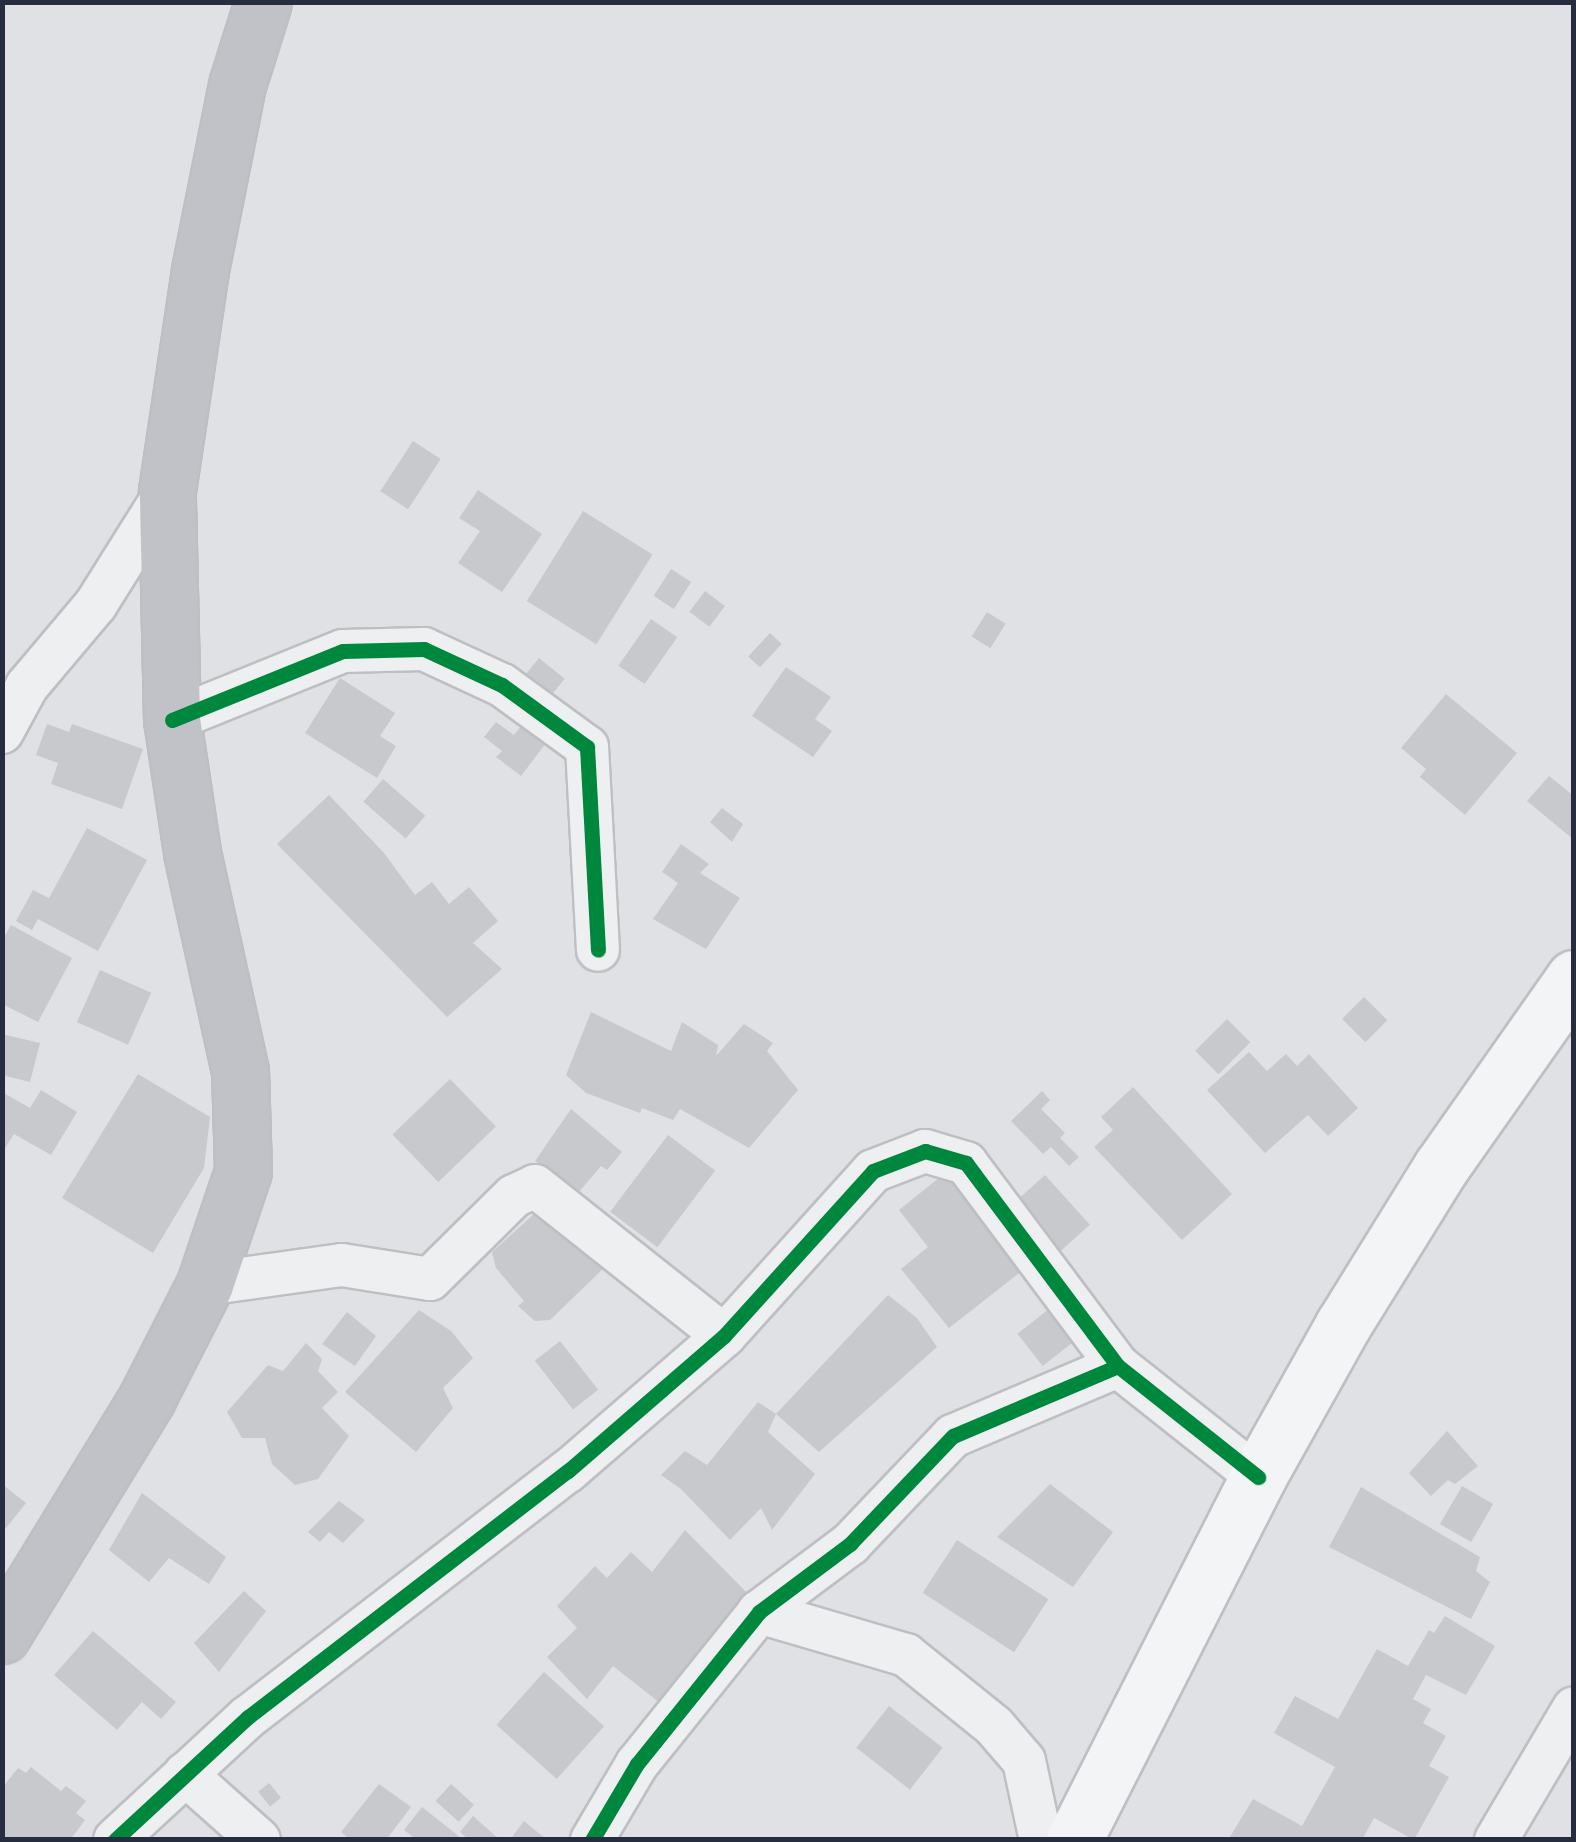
<!DOCTYPE html>
<html>
<head>
<meta charset="utf-8">
<style>
	body { margin:0 }
	#map { position:relative; width:1576px; height:1842px; overflow:hidden; background:#dfe1e5; font-family:"Space Grotesk",sans-serif }
	div>[style] { position:absolute }
	.building>* { inset:0; background:#c7c9cd; transform-origin:0 0 }
	.roads { filter:drop-shadow(2px 0 #bdbfc3) drop-shadow(-2px 0 #bdbfc3) drop-shadow(0 2px #bdbfc3) drop-shadow(0 -2px #bdbfc3) }
	.minor>* { height:42px; margin:-21px; padding:0 21px; transform-origin:21px; border-radius:21px; background:#eeeff1 }
	.secondary>* { height:55px; margin:-27.5px; padding:0 27.5px; transform-origin:27.5px; border-radius:27.5px; background:#c0c2c7 }
	.primary>* { height:55px; margin:-27.5px; padding:0 27.5px; transform-origin:27.5px; border-radius:27.5px; background:#f3f4f5 }
	.cycleway>* { height:15px; margin:-7.5px; padding:0 7.5px; transform-origin:7.5px; border-radius:7.5px; background:#00873e }
	span { translate:-50% -50%; white-space:nowrap; text-align:center; line-height:1.15; -webkit-text-stroke:10px #eceff5; paint-order:stroke }
	.frame { position:absolute; inset:0; border:5px solid #262d3e; pointer-events:none }
</style>
</head>
<body>
<div id="map">
	<div class="building">
		<i style="left:413px;top:441px;width:33px;height:60px;rotate:33deg"></i>
		<i style="clip-path:polygon(478px 490px,542px 534px,502px 592px,458px 563px,480px 531px,459px 518px)"></i>
		<i style="left:583px;top:511px;width:82px;height:106px;rotate:32deg"></i>
		<i style="left:671px;top:569px;width:24px;height:32px;rotate:33deg"></i>
		<i style="left:705px;top:591px;width:25px;height:26px;rotate:37deg"></i>
		<i style="left:987px;top:612px;width:22px;height:29px;rotate:32deg"></i>
		<i style="left:651px;top:619px;width:32px;height:57px;rotate:35deg"></i>
		<i style="left:770px;top:633px;width:16px;height:32px;rotate:43deg"></i>
		<i style="left:539px;top:658px;width:33px;height:23px;rotate:39deg"></i>
		<i style="clip-path:polygon(786px 667px,831px 697px,815px 719px,832px 731px,813px 757px,752px 716px)"></i>
		<i style="clip-path:polygon(340px 678px,395px 713px,380px 736px,396px 746px,377px 778px,305px 733px)"></i>
		<i style="clip-path:polygon(1446px 694px,1517px 753px,1465px 815px,1420px 777px,1426px 769px,1401px 748px)"></i>
		<i style="clip-path:polygon(525px 721px,549px 739px,521px 776px,496px 757px,502px 751px,484px 737px,496px 722px,514px 735px)"></i>
		<i style="clip-path:polygon(47px 724px,69px 732px,72px 724px,143px 749px,122px 809px,51px 784px,58px 763px,36px 755px)"></i>
		<i style="clip-path:polygon(1549px 776px,1574px 796px,1574px 840px,1527px 801px)"></i>
		<i style="left:383px;top:779px;width:56px;height:30px;rotate:41deg"></i>
		<i style="clip-path:polygon(329px 795px,384px 853px,415px 895px,432px 882px,449px 904px,469px 887px,498px 921px,473px 943px,502px 969px,447px 1017px,277px 844px)"></i>
		<i style="clip-path:polygon(722px 808px,743px 824px,732px 842px,710px 822px)"></i>
		<i style="clip-path:polygon(87px 828px,147px 860px,98px 951px,38px 919px,32px 930px,16px 921px,33px 890px,49px 898px)"></i>
		<i style="clip-path:polygon(681px 844px,709px 864px,700px 873px,740px 898px,706px 949px,653px 919px,678px 883px,662px 872px)"></i>
		<i style="clip-path:polygon(11px 925px,72px 958px,38px 1022px,2px 1004px,2px 941px)"></i>
		<i style="left:100px;top:970px;width:56px;height:57px;rotate:24deg"></i>
		<i style="left:1364px;top:997px;width:33px;height:31px;rotate:45deg"></i>
		<i style="clip-path:polygon(591px 1012px,671px 1051px,682px 1022px,718px 1045px,716px 1056px,744px 1024px,773px 1043px,767px 1051px,798px 1090px,749px 1148px,680px 1109px,673px 1120px,642px 1108px,640px 1113px,586px 1093px,566px 1075px)"></i>
		<i style="left:1227px;top:1019px;width:33px;height:45px;rotate:45deg"></i>
		<i style="clip-path:polygon(2px 1034px,40px 1043px,30px 1082px,2px 1075px)"></i>
		<i style="clip-path:polygon(1249px 1052px,1267px 1071px,1286px 1054px,1297px 1066px,1309px 1054px,1358px 1108px,1328px 1136px,1308px 1115px,1265px 1153px,1207px 1090px)"></i>
		<i style="clip-path:polygon(138px 1074px,210px 1117px,204px 1168px,153px 1253px,62px 1198px)"></i>
		<i style="left:450px;top:1079px;width:66px;height:80px;rotate:46deg"></i>
		<i style="clip-path:polygon(1133px 1087px,1232px 1194px,1182px 1240px,1094px 1147px,1113px 1130px,1101px 1117px)"></i>
		<i style="clip-path:polygon(41px 1090px,77px 1112px,51px 1155px,14px 1134px,2px 1153px,2px 1092px,30px 1108px)"></i>
		<i style="clip-path:polygon(1042px 1091px,1050px 1100px,1041px 1109px,1065px 1133px,1060px 1138px,1079px 1157px,1069px 1166px,1051px 1147px,1043px 1154px,1011px 1121px)"></i>
		<i style="clip-path:polygon(571px 1109px,622px 1152px,607px 1170px,601px 1166px,579px 1192px,535px 1161px)"></i>
		<i style="left:668px;top:1135px;width:59px;height:96px;rotate:37deg"></i>
		<i style="clip-path:polygon(945px 1173px,1023px 1270px,949px 1328px,901px 1269px,928px 1247px,899px 1210px)"></i>
		<i style="left:1045px;top:1175px;width:67px;height:40px;rotate:48deg"></i>
		<i style="clip-path:polygon(544px 1205px,607px 1265px,550px 1320px,535px 1321px,518px 1306px,524px 1301px,496px 1268px,492px 1252px)"></i>
		<i style="clip-path:polygon(888px 1295px,917px 1318px,937px 1347px,819px 1452px,776px 1414px)"></i>
		<i style="left:1049px;top:1309px;width:41px;height:40px;rotate:52deg"></i>
		<i style="clip-path:polygon(419px 1310px,451px 1331px,473px 1358px,443px 1388px,453px 1408px,416px 1452px,345px 1392px)"></i>
		<i style="clip-path:polygon(347px 1312px,376px 1336px,355px 1366px,322px 1344px)"></i>
		<i style="left:560px;top:1341px;width:62px;height:32px;rotate:52deg"></i>
		<i style="clip-path:polygon(306px 1343px,322px 1359px,318px 1371px,338px 1392px,322px 1408px,349px 1436px,318px 1479px,295px 1485px,272px 1464px,265px 1438px,242px 1438px,227px 1412px,268px 1365px,283px 1371px)"></i>
		<i style="clip-path:polygon(758px 1402px,776px 1414px,768px 1432px,815px 1474px,772px 1530px,761px 1508px,730px 1540px,681px 1489px,661px 1475px,685px 1451px,707px 1465px)"></i>
		<i style="clip-path:polygon(1447px 1431px,1478px 1466px,1455px 1484px,1448px 1480px,1431px 1496px,1409px 1473px)"></i>
		<i style="clip-path:polygon(2px 1484px,26px 1503px,2px 1533px)"></i>
		<i style="clip-path:polygon(1050px 1484px,1113px 1532px,1073px 1587px,997px 1537px)"></i>
		<i style="left:1462px;top:1486px;width:36px;height:44px;rotate:30deg"></i>
		<i style="clip-path:polygon(1361px 1487px,1480px 1557px,1476px 1571px,1490px 1582px,1471px 1619px,1329px 1547px)"></i>
		<i style="clip-path:polygon(142px 1493px,226px 1557px,209px 1584px,169px 1558px,149px 1582px,109px 1550px)"></i>
		<i style="clip-path:polygon(339px 1501px,365px 1520px,343px 1543px,329px 1532px,320px 1542px,308px 1532px)"></i>
		<i style="clip-path:polygon(685px 1530px,754px 1600px,660px 1703px,613px 1666px,587px 1699px,547px 1657px,577px 1628px,557px 1606px,595px 1566px,607px 1578px,631px 1552px,652px 1572px)"></i>
		<i style="left:957px;top:1540px;width:109px;height:63px;rotate:33deg"></i>
		<i style="clip-path:polygon(244px 1591px,266px 1611px,219px 1672px,194px 1643px)"></i>
		<i style="clip-path:polygon(1445px 1616px,1495px 1646px,1466px 1695px,1426px 1675px,1413px 1699px,1431px 1709px,1423px 1723px,1446px 1736px,1429px 1766px,1449px 1777px,1414px 1840px,1374px 1818px,1362px 1840px,1228px 1840px,1253px 1799px,1302px 1826px,1335px 1767px,1274px 1733px,1295px 1696px,1338px 1719px,1377px 1649px,1408px 1666px,1429px 1630px,1434px 1633px)"></i>
		<i style="clip-path:polygon(93px 1631px,176px 1702px,161px 1719px,142px 1702px,117px 1730px,54px 1675px)"></i>
		<i style="left:544px;top:1672px;width:81px;height:71px;rotate:42deg"></i>
		<i style="left:889px;top:1706px;width:68px;height:53px;rotate:38deg"></i>
		<i style="clip-path:polygon(31px 1767px,61px 1791px,66px 1786px,86px 1801px,76px 1813px,85px 1820px,70px 1840px,2px 1840px,2px 1788px,18px 1768px,26px 1773px)"></i>
		<i style="left:269px;top:1783px;width:19px;height:14px;rotate:51deg"></i>
		<i style="clip-path:polygon(379px 1784px,411px 1807px,386px 1840px,351px 1840px,341px 1832px)"></i>
		<i style="left:451px;top:1784px;width:31px;height:23px;rotate:42deg"></i>
		<i style="clip-path:polygon(422px 1807px,456px 1834px,463px 1840px,417px 1840px,404px 1830px)"></i>
		<i style="clip-path:polygon(473px 1816px,500px 1840px,469px 1840px,460px 1832px)"></i>
		<i style="clip-path:polygon(524px 1821px,547px 1840px,510px 1840px)"></i>
	</div>
	<div class="roads">
		<div class="minor">
			<i style="left:172px;top:720px;width:184px;rotate:-22deg"></i>
			<i style="left:343px;top:651px;width:81px;rotate:-1.4deg"></i>
			<i style="left:424px;top:649px;width:86px;rotate:24.8deg"></i>
			<i style="left:502px;top:685px;width:105px;rotate:36.1deg"></i>
			<i style="left:587px;top:747px;width:203px;rotate:86.9deg"></i>
			<i style="left:2px;top:732px;width:52px;rotate:-61.5deg"></i>
			<i style="left:27px;top:686px;width:107px;rotate:-49.9deg"></i>
			<i style="left:96px;top:604px;width:133px;rotate:-57.9deg"></i>
			<i style="left:205px;top:1284px;width:138px;rotate:-7.9deg"></i>
			<i style="left:342px;top:1265px;width:89px;rotate:9deg"></i>
			<i style="left:430px;top:1279px;width:118px;rotate:-44.7deg"></i>
			<i style="left:514px;top:1196px;width:23px;rotate:-25deg"></i>
			<i style="left:535px;top:1186px;width:241px;rotate:38.4deg"></i>
			<i style="left:759px;top:1612px;width:153px;rotate:16.3deg"></i>
			<i style="left:906px;top:1655px;width:113px;rotate:38.9deg"></i>
			<i style="left:994px;top:1726px;width:46px;rotate:49.4deg"></i>
			<i style="left:1024px;top:1761px;width:81px;rotate:77.9deg"></i>
			<i style="left:185px;top:1774px;width:99px;rotate:41.7deg"></i>
			<i style="left:115px;top:1840px;width:181px;rotate:-42.8deg"></i>
			<i style="left:248px;top:1717px;width:404px;rotate:-37.6deg"></i>
			<i style="left:568px;top:1471px;width:206px;rotate:-40.9deg"></i>
			<i style="left:724px;top:1336px;width:222px;rotate:-47.9deg"></i>
			<i style="left:873px;top:1171px;width:56px;rotate:-21deg"></i>
			<i style="left:925px;top:1151px;width:43px;rotate:16.3deg"></i>
			<i style="left:966px;top:1163px;width:254px;rotate:53.2deg"></i>
			<i style="left:1118px;top:1366px;width:179px;rotate:38.4deg"></i>
			<i style="left:592px;top:1840px;width:88px;rotate:-59.4deg"></i>
			<i style="left:637px;top:1764px;width:195px;rotate:-51.2deg"></i>
			<i style="left:759px;top:1612px;width:114px;rotate:-36.8deg"></i>
			<i style="left:850px;top:1544px;width:149px;rotate:-46.4deg"></i>
			<i style="left:953px;top:1436px;width:179px;rotate:-23deg"></i>
			<i style="left:1496px;top:1840px;width:153px;rotate:-59.4deg"></i>
		</div>
		<div class="secondary">
			<i style="left:2px;top:1635px;width:278px;rotate:-58.5deg"></i>
			<i style="left:147px;top:1398px;width:128px;rotate:-63deg"></i>
			<i style="left:205px;top:1284px;width:119px;rotate:-71.4deg"></i>
			<i style="left:243px;top:1171px;width:100px;rotate:-91.7deg"></i>
			<i style="left:240px;top:1071px;width:224px;rotate:-102.4deg"></i>
			<i style="left:192px;top:852px;width:134px;rotate:-98.6deg"></i>
			<i style="left:172px;top:720px;width:229px;rotate:-91.3deg"></i>
			<i style="left:167px;top:491px;width:223px;rotate:-81.5deg"></i>
			<i style="left:200px;top:270px;width:189px;rotate:-78.7deg"></i>
			<i style="left:237px;top:85px;width:87px;rotate:-72.6deg"></i>
		</div>
		<div class="primary">
			<i style="left:1074px;top:1840px;width:407px;rotate:-63.1deg"></i>
			<i style="left:1258px;top:1477px;width:174px;rotate:-60.8deg"></i>
			<i style="left:1343px;top:1325px;width:186px;rotate:-58.2deg"></i>
			<i style="left:1441px;top:1167px;width:231px;rotate:-54.9deg"></i>
		</div>
	</div>
	<div class="cycleway">
		<i style="left:172px;top:720px;width:184px;rotate:-22deg"></i>
		<i style="left:343px;top:651px;width:81px;rotate:-1.4deg"></i>
		<i style="left:424px;top:649px;width:86px;rotate:24.8deg"></i>
		<i style="left:502px;top:685px;width:105px;rotate:36.1deg"></i>
		<i style="left:587px;top:747px;width:203px;rotate:86.9deg"></i>
		<i style="left:115px;top:1840px;width:181px;rotate:-42.8deg"></i>
		<i style="left:248px;top:1717px;width:404px;rotate:-37.6deg"></i>
		<i style="left:568px;top:1471px;width:206px;rotate:-40.9deg"></i>
		<i style="left:724px;top:1336px;width:222px;rotate:-47.9deg"></i>
		<i style="left:873px;top:1171px;width:56px;rotate:-21deg"></i>
		<i style="left:925px;top:1151px;width:43px;rotate:16.3deg"></i>
		<i style="left:966px;top:1163px;width:254px;rotate:53.2deg"></i>
		<i style="left:1118px;top:1366px;width:179px;rotate:38.4deg"></i>
		<i style="left:592px;top:1840px;width:88px;rotate:-59.4deg"></i>
		<i style="left:637px;top:1764px;width:195px;rotate:-51.2deg"></i>
		<i style="left:759px;top:1612px;width:114px;rotate:-36.8deg"></i>
		<i style="left:850px;top:1544px;width:149px;rotate:-46.4deg"></i>
		<i style="left:953px;top:1436px;width:179px;rotate:-23deg"></i>
	</div>
	<div class="frame"></div>
</div>
</body>
</html>
